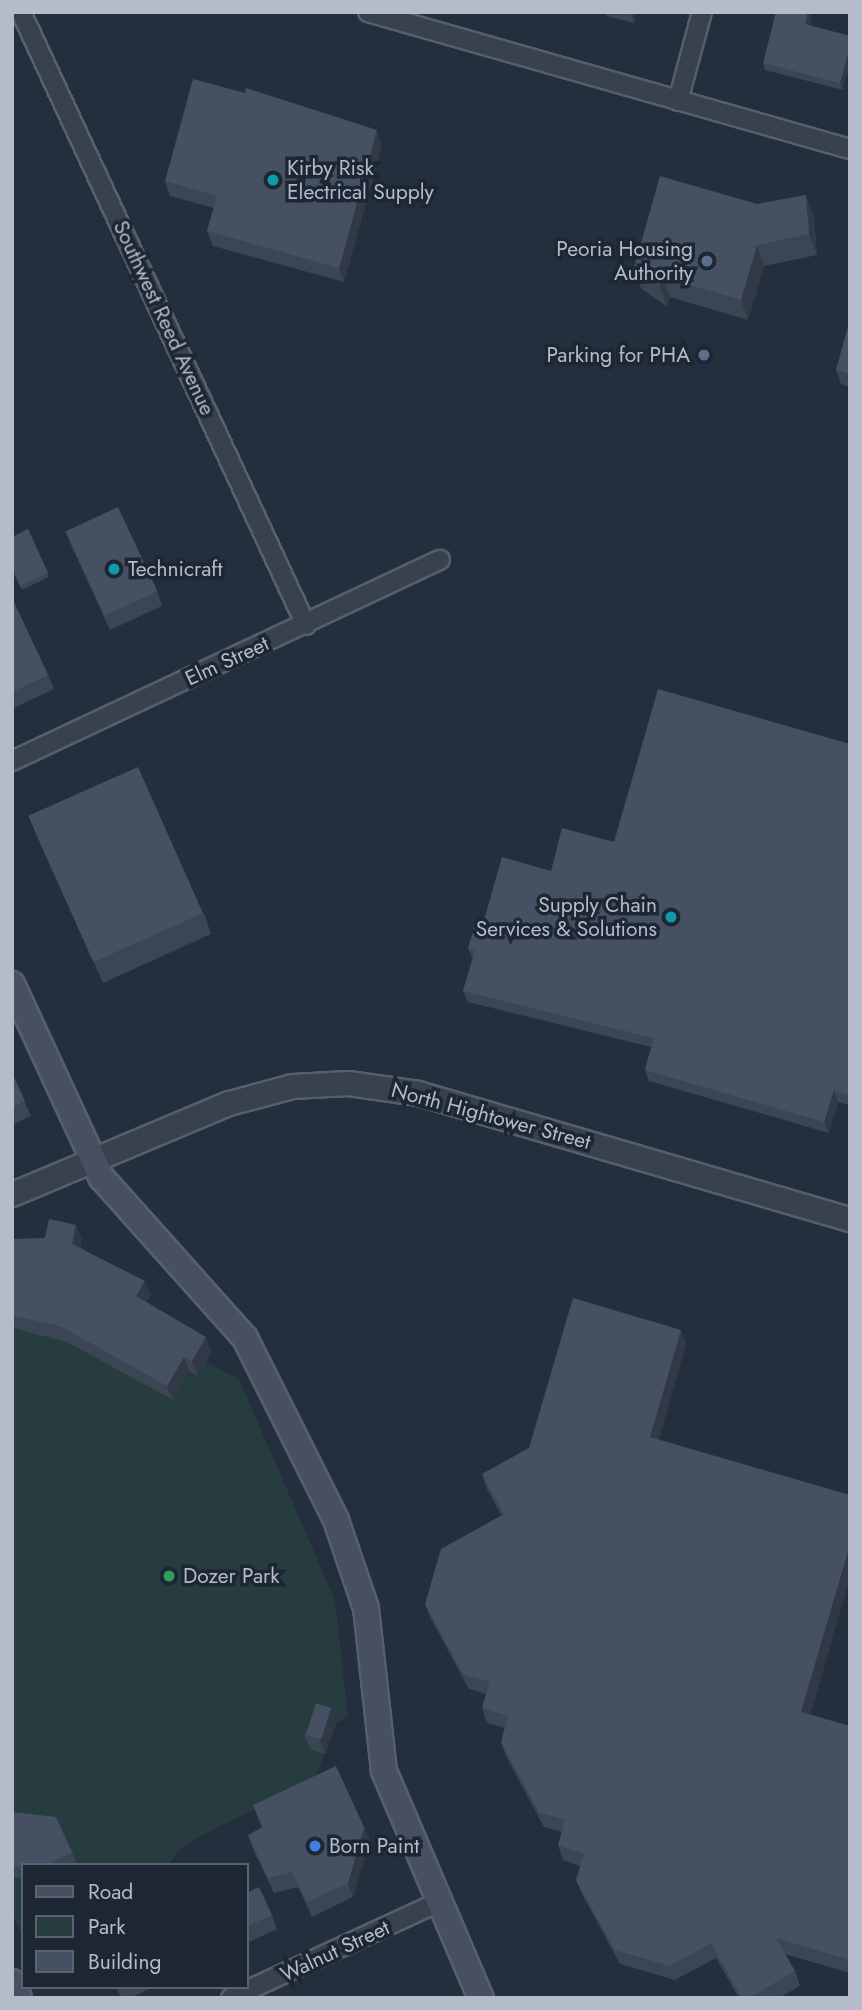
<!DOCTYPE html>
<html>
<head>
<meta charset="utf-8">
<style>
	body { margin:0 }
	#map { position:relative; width:862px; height:2010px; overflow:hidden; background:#242f3e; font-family:Jost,sans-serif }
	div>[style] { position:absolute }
	.green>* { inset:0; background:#263c3f }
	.roads { filter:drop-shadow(2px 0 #565f6c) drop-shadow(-2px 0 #565f6c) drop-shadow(0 2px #565f6c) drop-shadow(0 -2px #565f6c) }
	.minor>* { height:18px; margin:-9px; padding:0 9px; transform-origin:9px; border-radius:9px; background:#38414e }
	.tertiary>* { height:23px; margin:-11.5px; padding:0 11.5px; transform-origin:11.5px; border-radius:11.5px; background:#38414e }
	.secondary>* { height:24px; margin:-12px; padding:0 12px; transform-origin:12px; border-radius:12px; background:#465061 }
	.wall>* { inset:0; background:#3b4654 }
	.shaded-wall>* { inset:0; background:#303945 }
	.building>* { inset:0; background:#455162; transform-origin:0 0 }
	.dots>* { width:19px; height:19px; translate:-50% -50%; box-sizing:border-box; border:4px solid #1d2633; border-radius:50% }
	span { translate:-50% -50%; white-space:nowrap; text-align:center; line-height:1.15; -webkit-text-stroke:7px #1d2633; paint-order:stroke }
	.poi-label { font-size:21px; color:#b4bcc9 }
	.left { translate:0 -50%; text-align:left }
	.right { translate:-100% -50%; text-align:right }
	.street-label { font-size:21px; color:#b4bcc9 }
	.frame { position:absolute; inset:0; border:14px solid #b4bcc9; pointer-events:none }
	.legend { position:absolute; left:21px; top:1863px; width:228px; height:126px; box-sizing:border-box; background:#1d2633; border:2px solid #59626f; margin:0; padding:9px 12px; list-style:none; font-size:21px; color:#b4bcc9 }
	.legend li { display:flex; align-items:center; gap:14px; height:35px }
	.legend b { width:35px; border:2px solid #59626f }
</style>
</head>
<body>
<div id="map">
	<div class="green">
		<i style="clip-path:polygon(12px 1252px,151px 1295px,142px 1310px,211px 1352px,206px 1362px,239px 1379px,335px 1600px,348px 1717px,336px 1723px,315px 1780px,208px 1832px,182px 1847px,168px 1865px,23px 1865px,22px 1935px,12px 1914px)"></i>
	</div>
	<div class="roads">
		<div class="minor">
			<i style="left:21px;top:12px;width:676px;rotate:65.07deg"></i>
			<i style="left:368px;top:12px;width:501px;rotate:15.87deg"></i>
			<i style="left:678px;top:101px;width:92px;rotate:-74.9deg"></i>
			<i style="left:12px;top:761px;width:473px;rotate:-25.2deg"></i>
			<i style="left:231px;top:1998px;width:229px;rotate:-24.8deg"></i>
		</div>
		<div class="tertiary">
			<i style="left:12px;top:1194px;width:235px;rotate:-22.8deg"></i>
			<i style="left:229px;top:1103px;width:65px;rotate:-15.1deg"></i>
			<i style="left:292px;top:1086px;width:56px;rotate:-3.1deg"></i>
			<i style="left:348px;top:1083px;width:71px;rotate:8.1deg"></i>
			<i style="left:418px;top:1093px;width:450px;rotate:16.3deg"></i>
		</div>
		<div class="secondary">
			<i style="left:12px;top:984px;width:213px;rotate:65.2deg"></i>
			<i style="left:101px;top:1177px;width:216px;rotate:48.2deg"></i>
			<i style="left:245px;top:1338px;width:203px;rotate:63.4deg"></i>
			<i style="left:336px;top:1520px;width:93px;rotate:71.2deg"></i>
			<i style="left:366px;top:1608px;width:164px;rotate:83.7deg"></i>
			<i style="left:384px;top:1771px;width:247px;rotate:66.9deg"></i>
			<i style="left:12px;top:1982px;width:17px;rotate:66deg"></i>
		</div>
	</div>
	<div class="wall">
		<i style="clip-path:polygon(606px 12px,636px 12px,634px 23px,607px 16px)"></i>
		<i style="clip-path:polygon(812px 14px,809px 26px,850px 36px,843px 90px,765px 70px,763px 63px)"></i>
		<i style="clip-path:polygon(382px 145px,344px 282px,213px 246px,207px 231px,214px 208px,170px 196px,165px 181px)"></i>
		<i style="clip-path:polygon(757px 204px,814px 216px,817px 255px,764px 266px,748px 320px,670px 297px,667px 307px,641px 288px,634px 268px)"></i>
		<i style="clip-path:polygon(850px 320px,850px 387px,841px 384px,836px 370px)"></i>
		<i style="clip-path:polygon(28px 529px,49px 577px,22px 590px,12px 570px)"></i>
		<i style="clip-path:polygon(66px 532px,157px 591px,162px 606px,110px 630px,72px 547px)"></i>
		<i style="clip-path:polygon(12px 598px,48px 675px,54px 689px,12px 709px)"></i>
		<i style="clip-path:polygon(850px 744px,850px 1105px,838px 1102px,829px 1133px,649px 1081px,645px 1070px,651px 1047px,468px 1002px,463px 991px,473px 959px,468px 948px,482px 927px,551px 871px,614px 842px)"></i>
		<i style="clip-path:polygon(29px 816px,204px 913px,211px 934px,103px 983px,37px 837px)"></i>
		<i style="clip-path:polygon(12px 1073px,31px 1116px,12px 1125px)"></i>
		<i style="clip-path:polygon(12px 1239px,82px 1239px,80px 1247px,151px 1295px,146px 1302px,211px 1352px,198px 1376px,189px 1371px,173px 1400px,67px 1342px,12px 1328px)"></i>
		<i style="clip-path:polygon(681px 1330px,686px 1344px,659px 1439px,810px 1715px,850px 1726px,850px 1973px,785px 1954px,795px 1971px,800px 1986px,779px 1998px,739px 1998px,716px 1958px,675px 1980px,620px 1964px,582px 1894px,576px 1880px,580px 1866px,563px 1860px,558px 1845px,562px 1832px,544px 1827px,506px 1756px,501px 1742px,505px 1728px,487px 1723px,482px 1708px,486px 1694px,469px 1689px,431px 1619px,425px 1604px,502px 1516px,487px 1489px,482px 1474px,529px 1448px)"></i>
		<i style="clip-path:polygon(331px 1708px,336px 1723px,325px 1754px,310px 1749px,304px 1734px)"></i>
		<i style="clip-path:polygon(253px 1805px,364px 1827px,370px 1841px,353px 1897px,312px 1917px,298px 1887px,274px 1893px,253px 1849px,248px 1835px,262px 1828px)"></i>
		<i style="clip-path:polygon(12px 1812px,72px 1852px,76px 1863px,73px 1865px,23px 1865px,23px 1878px,12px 1878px)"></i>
		<i style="clip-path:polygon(247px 1893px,272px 1915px,277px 1929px,247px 1943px)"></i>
		<i style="clip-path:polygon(116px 1987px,153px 1987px,131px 1998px,121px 1998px)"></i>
	</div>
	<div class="shaded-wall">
		<i style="clip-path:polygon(632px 12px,636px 12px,634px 23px,631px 15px)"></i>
		<i style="clip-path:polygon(808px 12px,811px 12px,812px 14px,807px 32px,805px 24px)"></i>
		<i style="clip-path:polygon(850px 46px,850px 64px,843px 90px,840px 83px)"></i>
		<i style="clip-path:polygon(377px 130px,382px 145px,344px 282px,339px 268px)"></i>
		<i style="clip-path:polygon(806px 195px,814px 216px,817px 255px,809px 234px)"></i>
		<i style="clip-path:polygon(757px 245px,764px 266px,748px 320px,741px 300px)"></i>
		<i style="clip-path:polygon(663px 277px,670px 297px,667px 307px,660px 286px)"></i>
		<i style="clip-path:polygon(834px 1090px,838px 1102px,829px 1133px,824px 1122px)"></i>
		<i style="clip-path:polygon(76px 1225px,82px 1239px,77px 1258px,72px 1244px)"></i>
		<i style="clip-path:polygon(145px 1281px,151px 1295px,141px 1311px,136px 1296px)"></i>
		<i style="clip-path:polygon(681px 1330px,686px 1344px,656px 1451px,650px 1437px)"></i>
		<i style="clip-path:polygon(206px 1337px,211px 1352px,198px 1376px,192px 1361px)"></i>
		<i style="clip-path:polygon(184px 1357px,189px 1371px,173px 1400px,167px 1386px)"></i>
		<i style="clip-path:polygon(850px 1545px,850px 1578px,807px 1727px,801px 1712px)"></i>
		<i style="clip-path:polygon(331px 1708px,336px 1723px,325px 1754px,319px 1739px)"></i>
		<i style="clip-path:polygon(364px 1827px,370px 1841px,353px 1897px,348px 1883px)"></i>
	</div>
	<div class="building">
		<i style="clip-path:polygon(619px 12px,632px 12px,631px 15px)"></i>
		<i style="clip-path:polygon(776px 12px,808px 12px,805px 24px,850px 36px,850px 46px,840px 83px,763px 63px)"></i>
		<i style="clip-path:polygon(193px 79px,245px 93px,246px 88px,377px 130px,339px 268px,207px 231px,217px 196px,165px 181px)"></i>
		<i style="clip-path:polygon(660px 176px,757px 204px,806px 195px,809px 234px,757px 245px,741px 300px,663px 277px,660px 286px,634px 268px)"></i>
		<i style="clip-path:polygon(850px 320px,850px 374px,836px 370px)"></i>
		<i style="left:118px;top:507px;width:93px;height:58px;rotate:65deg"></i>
		<i style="clip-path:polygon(28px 529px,48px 573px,20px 586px,12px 569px,12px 537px)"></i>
		<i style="clip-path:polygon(12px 598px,48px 675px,12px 692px)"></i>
		<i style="clip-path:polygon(658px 689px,850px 744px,850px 1095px,834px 1090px,824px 1122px,645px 1070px,654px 1038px,463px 991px,475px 950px,468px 948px,475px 925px,482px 927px,502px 857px,551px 871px,562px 828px,614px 842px)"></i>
		<i style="left:138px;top:767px;width:160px;height:120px;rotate:66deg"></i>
		<i style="clip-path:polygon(12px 1073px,25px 1101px,12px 1108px)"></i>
		<i style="clip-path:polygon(49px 1219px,76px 1225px,72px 1244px,145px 1281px,136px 1296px,206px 1337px,192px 1361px,184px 1357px,167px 1386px,62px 1327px,12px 1315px,12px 1239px,45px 1238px)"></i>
		<i style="clip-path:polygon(573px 1298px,681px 1330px,650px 1437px,850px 1495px,850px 1545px,801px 1712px,850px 1726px,850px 1960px,776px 1938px,795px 1971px,749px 1998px,742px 1998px,711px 1943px,670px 1966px,615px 1950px,576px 1880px,584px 1854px,558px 1845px,565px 1820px,539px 1812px,501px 1742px,508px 1716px,482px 1708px,490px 1682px,463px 1674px,425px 1604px,441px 1549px,504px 1514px,482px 1474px,529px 1448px)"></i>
		<i style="left:316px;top:1703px;width:16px;height:33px;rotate:18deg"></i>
		<i style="clip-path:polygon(336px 1766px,364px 1827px,348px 1883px,307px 1902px,292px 1872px,268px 1878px,248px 1835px,263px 1827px,253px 1805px)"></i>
		<i style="clip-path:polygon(12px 1812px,56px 1817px,72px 1852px,46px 1865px,23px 1865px,23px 1867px,12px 1866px)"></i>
		<i style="clip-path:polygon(259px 1887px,272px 1915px,247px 1926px,247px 1893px)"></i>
	</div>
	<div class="dots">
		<i style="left:273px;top:180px;background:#0f9aa8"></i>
		<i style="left:707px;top:261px;background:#5c6f8a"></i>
		<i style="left:704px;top:355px;background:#5c6f8a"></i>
		<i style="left:114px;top:569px;background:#0f9aa8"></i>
		<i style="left:671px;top:917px;background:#0f9aa8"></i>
		<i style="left:169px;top:1576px;background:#2e9e5b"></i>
		<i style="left:315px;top:1846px;background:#3f7fe0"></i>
	</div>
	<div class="poi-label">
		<span class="left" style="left:287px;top:180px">Kirby Risk<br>Electrical Supply</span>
		<span class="right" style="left:693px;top:261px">Peoria Housing<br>Authority</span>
		<span class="right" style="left:690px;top:355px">Parking for PHA</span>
		<span class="left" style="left:128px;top:569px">Technicraft</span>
		<span class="right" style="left:657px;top:917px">Supply Chain<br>Services &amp; Solutions</span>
		<span class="left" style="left:183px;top:1576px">Dozer Park</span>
		<span class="left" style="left:329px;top:1846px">Born Paint</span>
	</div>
	<div class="street-label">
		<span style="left:164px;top:318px;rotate:65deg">Southwest Reed Avenue</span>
		<span style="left:227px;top:661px;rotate:-25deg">Elm Street</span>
		<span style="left:491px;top:1116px;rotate:15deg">North Hightower Street</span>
		<span style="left:335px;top:1951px;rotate:-25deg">Walnut Street</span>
	</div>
	<div class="frame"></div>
	<ul class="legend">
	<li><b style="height:9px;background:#465061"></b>Road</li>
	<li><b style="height:19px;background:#263c3f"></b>Park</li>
	<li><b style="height:19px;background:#455162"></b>Building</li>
	</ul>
</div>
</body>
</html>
